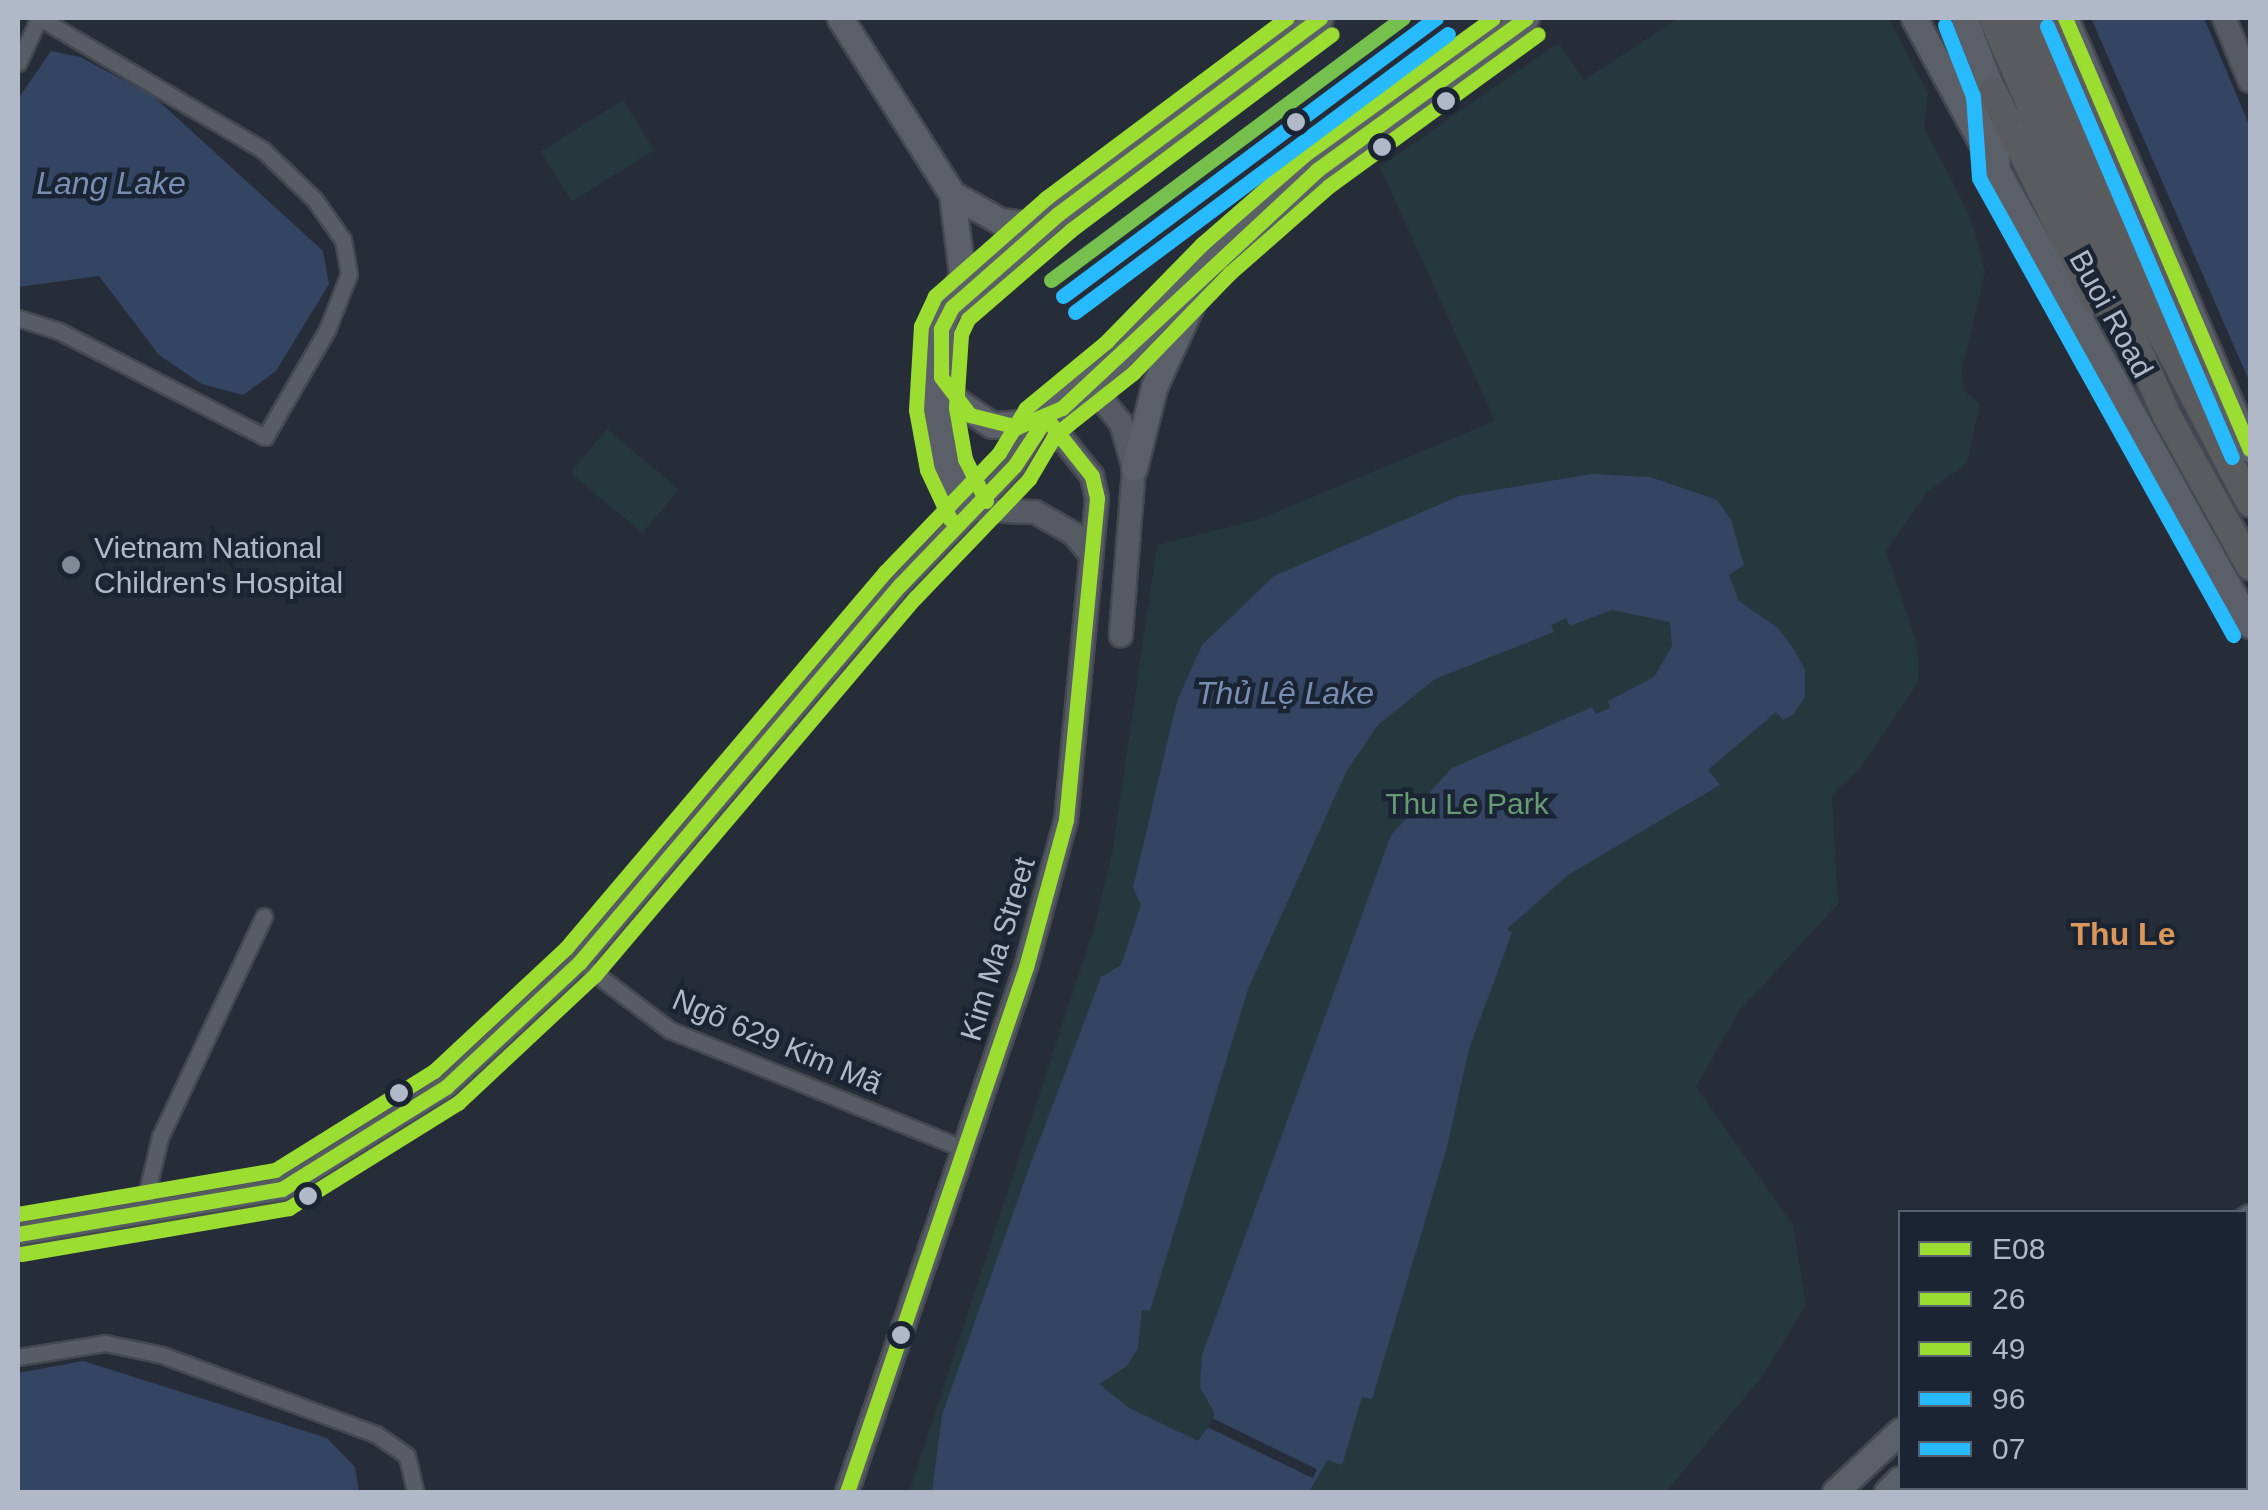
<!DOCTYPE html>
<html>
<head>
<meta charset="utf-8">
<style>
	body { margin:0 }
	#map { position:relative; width:2268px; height:1510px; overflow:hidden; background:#272d38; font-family:Helvetica,sans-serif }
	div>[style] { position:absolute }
	.green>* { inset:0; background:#24383e; transform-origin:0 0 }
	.water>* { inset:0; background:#334562 }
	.pier>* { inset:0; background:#272d38; transform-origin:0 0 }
	.roads { filter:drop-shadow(2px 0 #444851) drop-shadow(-2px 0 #444851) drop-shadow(0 2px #444851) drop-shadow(0 -2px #444851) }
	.street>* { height:15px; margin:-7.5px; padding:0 7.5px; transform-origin:7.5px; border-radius:7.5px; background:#585d65 }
	.secondary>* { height:22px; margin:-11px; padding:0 11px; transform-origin:11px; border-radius:11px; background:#565b63 }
	.primary>* { height:25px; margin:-12.5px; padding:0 12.5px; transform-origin:12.5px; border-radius:12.5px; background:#5b5f67 }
	.highway>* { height:28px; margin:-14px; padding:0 14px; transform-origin:14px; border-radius:14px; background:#595b5f }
	.bus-1>* { height:15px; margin:-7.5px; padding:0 7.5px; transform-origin:7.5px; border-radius:7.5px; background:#9cdd31 }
	.bus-2>* { height:15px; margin:-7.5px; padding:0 7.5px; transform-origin:7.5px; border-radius:7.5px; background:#9cdd31 }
	.bus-3>* { height:15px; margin:-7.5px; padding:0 7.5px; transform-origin:7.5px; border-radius:7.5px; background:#9cdd31 }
	.bus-4>* { height:15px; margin:-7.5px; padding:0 7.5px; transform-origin:7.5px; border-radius:7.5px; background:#27baff }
	.bus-5>* { height:15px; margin:-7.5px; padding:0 7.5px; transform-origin:7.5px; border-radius:7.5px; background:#27baff }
	.bus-6>* { height:15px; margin:-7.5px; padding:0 7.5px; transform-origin:7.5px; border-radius:7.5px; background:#76c04d }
	.dots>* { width:28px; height:28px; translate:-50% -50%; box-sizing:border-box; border:5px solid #1b2432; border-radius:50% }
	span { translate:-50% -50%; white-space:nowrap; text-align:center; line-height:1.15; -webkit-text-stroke:9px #1b2432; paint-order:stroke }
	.street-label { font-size:30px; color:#b1b9c9 }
	.poi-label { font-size:30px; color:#b1b9c9 }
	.left { translate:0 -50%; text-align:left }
	.park-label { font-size:30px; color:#669b75 }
	.water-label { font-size:32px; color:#778eb2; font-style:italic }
	.neighbourhood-label { font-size:32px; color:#db975a; font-weight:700 }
	.frame { position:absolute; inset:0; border:20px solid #b1b9c9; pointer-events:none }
	.legend { position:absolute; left:1898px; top:1210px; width:350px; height:280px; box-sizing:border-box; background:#1b2432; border:2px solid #57606e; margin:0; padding:12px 18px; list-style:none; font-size:30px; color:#b1b9c9 }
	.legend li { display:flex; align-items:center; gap:20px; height:50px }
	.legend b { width:50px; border:2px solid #57606e }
</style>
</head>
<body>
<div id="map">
	<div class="green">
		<i style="clip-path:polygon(1679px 18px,1888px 18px,1928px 93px,1924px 127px,1971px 218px,1985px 272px,1962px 370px,1964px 390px,1980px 404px,1967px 463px,1926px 493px,1886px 551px,1917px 645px,1919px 681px,1861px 767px,1832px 795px,1838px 904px,1739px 1011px,1696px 1087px,1793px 1225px,1806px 1305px,1761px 1378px,1666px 1492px,909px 1492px,1095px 925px,1113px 849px,1157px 545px,1257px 520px,1495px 421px,1380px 167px,1558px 43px,1584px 80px)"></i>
		<i style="left:623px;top:100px;width:59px;height:97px;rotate:58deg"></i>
		<i style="left:607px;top:429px;width:94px;height:57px;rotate:40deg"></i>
	</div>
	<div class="water">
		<i style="clip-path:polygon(2091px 18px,2204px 18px,2250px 127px,2250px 383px)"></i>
		<i style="clip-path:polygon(51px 51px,80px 57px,152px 95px,323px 251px,329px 284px,276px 371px,243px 395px,202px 384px,159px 355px,99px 276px,18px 287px,18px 99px)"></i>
		<i style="clip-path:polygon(evenodd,1592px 474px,1650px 477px,1717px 500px,1731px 520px,1744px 565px,1729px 575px,1739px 601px,1778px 628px,1795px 651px,1805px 670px,1805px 696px,1794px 714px,1783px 720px,1776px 712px,1708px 770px,1720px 785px,1568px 875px,1507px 929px,1512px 933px,1469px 1049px,1446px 1151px,1372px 1399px,1362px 1397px,1342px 1465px,1327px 1460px,1309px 1492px,932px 1492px,942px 1415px,1029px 1168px,1101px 977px,1121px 965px,1141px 905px,1133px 888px,1177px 701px,1202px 645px,1274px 576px,1459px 496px,1592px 474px,1612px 610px,1670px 622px,1672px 646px,1654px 677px,1608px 701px,1610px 708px,1596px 714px,1592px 707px,1452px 768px,1391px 835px,1202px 1355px,1200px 1387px,1215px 1414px,1208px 1427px,1198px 1441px,1129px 1408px,1099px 1384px,1127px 1366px,1138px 1348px,1142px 1310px,1150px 1311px,1248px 989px,1347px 770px,1378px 725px,1435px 679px,1554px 632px,1551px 625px,1566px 618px,1570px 626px,1612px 610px)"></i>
		<i style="clip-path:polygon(83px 1361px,327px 1438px,355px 1467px,359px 1492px,18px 1492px,18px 1373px)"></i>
	</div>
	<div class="pier">
		<i style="left:1212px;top:1418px;width:117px;height:10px;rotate:26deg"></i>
	</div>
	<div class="roads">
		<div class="street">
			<i style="left:18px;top:63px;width:50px;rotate:-65deg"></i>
			<i style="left:18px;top:318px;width:43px;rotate:17.6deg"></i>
			<i style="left:59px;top:331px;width:232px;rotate:27.2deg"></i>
			<i style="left:265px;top:437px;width:124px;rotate:-59.9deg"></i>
			<i style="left:327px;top:330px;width:60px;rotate:-68.6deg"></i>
			<i style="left:349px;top:274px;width:35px;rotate:-100deg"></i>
			<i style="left:343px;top:240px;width:49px;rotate:-125deg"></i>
			<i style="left:315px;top:200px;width:72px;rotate:-136.1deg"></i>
			<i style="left:263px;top:150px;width:259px;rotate:-149.4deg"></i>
			<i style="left:580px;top:962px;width:113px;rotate:37.1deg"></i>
			<i style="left:670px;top:1030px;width:318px;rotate:22deg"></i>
			<i style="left:143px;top:1209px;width:74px;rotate:-76.7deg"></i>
			<i style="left:160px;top:1137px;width:244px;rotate:-64.8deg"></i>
			<i style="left:18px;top:1357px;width:88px;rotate:-9.1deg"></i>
			<i style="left:105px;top:1343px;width:58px;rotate:11.9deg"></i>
			<i style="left:162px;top:1355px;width:228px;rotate:20.3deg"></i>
			<i style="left:376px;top:1434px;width:38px;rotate:35deg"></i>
			<i style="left:407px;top:1456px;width:37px;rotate:77deg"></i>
		</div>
		<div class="secondary">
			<i style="left:2224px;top:18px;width:68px;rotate:67.6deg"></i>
			<i style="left:1089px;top:384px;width:50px;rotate:50.6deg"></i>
			<i style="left:1121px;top:423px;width:47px;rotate:73.9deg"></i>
			<i style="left:1134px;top:468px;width:168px;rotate:94.5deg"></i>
			<i style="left:968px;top:510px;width:67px;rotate:1.7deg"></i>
			<i style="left:1035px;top:512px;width:45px;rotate:29.4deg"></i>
			<i style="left:1074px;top:534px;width:28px;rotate:51deg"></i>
			<i style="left:18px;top:1234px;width:268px;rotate:-9.7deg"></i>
			<i style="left:282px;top:1189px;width:193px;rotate:-31.9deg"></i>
			<i style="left:446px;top:1087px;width:183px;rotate:-43deg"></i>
			<i style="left:580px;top:962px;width:494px;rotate:-49.7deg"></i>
			<i style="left:900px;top:585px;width:166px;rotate:-46.2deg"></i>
			<i style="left:1015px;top:465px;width:50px;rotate:-59.8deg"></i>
			<i style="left:847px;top:1492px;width:555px;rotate:-71.17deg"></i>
			<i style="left:1026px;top:967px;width:152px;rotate:-74.8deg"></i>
			<i style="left:1066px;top:820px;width:323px;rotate:-84.5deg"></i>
			<i style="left:1097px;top:498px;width:23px;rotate:-103deg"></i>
			<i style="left:1092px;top:476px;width:74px;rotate:-128.4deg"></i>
		</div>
		<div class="primary">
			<i style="left:840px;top:18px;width:209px;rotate:57.5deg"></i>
			<i style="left:952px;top:194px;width:55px;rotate:29.4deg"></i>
			<i style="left:1000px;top:221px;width:43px;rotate:6.6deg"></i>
			<i style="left:1914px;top:18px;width:170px;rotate:61.5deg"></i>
			<i style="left:1964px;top:18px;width:79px;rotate:68.6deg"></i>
			<i style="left:1993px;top:92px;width:78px;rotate:87.1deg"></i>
			<i style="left:1997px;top:170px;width:521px;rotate:60.92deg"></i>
			<i style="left:2065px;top:18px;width:469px;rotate:66.8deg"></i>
			<i style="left:952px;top:194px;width:81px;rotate:82.9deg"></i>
			<i style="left:962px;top:274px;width:59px;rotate:110.9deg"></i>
			<i style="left:941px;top:329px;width:80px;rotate:93.6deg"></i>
			<i style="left:936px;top:409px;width:57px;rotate:79.9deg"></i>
			<i style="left:946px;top:465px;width:50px;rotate:63.9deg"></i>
			<i style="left:952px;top:307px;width:141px;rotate:-41.3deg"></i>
			<i style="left:1058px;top:214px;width:327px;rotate:-36.8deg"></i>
			<i style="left:941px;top:377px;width:24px;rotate:62deg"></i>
			<i style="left:952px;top:398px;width:48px;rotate:34deg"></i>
			<i style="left:992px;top:425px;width:48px;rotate:-3.6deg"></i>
			<i style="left:1040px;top:422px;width:103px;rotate:-39.1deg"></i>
			<i style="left:1120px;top:357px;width:138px;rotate:-45.9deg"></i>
			<i style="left:1216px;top:258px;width:134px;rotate:-41.1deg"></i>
			<i style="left:1317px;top:170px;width:258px;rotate:-36deg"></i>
			<i style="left:1134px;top:468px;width:83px;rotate:-76.1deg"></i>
			<i style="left:1154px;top:387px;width:107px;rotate:-65.6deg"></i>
			<i style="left:2246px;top:1220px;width:5px;rotate:-37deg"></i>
			<i style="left:2246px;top:1255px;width:4px;rotate:-27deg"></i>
			<i style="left:1835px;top:1492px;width:89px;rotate:-43.2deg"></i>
			<i style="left:1887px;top:1492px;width:18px;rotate:-45deg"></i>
		</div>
		<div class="highway">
			<i style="left:1993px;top:18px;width:434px;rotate:66.4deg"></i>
			<i style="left:2167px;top:416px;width:171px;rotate:61deg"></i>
			<i style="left:2020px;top:18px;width:287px;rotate:66.6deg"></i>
			<i style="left:2134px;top:281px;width:250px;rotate:62.3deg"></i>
			<i style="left:2044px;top:18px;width:378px;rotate:66.6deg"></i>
			<i style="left:1993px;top:92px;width:233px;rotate:63.8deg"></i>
		</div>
	</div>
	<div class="bus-1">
		<i style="left:1320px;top:18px;width:327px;rotate:143.2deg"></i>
		<i style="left:1058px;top:214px;width:141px;rotate:138.7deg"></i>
		<i style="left:952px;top:307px;width:25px;rotate:117deg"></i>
		<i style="left:941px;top:329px;width:48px;rotate:90deg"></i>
		<i style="left:941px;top:377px;width:48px;rotate:52.7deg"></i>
		<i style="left:970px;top:415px;width:49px;rotate:14.3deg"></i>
		<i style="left:1017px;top:427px;width:49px;rotate:-22.9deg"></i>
		<i style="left:1062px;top:408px;width:349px;rotate:-43deg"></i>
		<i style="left:1317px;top:170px;width:258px;rotate:-36deg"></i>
		<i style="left:2065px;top:18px;width:469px;rotate:66.8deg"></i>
		<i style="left:18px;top:1234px;width:268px;rotate:-9.7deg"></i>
		<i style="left:282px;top:1189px;width:193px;rotate:-31.9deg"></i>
		<i style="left:446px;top:1087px;width:183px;rotate:-43deg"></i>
		<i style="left:580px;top:962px;width:494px;rotate:-49.7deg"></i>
		<i style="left:900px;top:585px;width:166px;rotate:-46.2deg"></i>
		<i style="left:1015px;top:465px;width:56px;rotate:-56.6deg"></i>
		<i style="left:847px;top:1492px;width:555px;rotate:-71.17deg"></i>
		<i style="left:1026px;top:967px;width:152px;rotate:-74.8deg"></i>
		<i style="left:1066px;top:820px;width:323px;rotate:-84.5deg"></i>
		<i style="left:1097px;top:498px;width:23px;rotate:-103deg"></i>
		<i style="left:1092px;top:476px;width:74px;rotate:-128.4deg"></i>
	</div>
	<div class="bus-2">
		<i style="left:986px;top:501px;width:47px;rotate:-116.6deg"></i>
		<i style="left:965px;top:459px;width:52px;rotate:-100deg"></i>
		<i style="left:956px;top:408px;width:74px;rotate:-86.1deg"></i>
		<i style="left:961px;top:334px;width:17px;rotate:-65deg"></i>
		<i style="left:968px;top:319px;width:136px;rotate:-40.8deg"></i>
		<i style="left:1071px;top:230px;width:326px;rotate:-36.9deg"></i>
		<i style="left:21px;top:1254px;width:272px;rotate:-9.7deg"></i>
		<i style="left:289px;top:1208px;width:199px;rotate:-31.9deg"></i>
		<i style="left:458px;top:1103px;width:187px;rotate:-43.1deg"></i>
		<i style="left:595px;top:975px;width:494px;rotate:-49.7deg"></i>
		<i style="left:915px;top:598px;width:165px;rotate:-46.2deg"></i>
		<i style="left:1029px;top:479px;width:51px;rotate:-59.4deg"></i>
		<i style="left:1055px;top:435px;width:100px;rotate:-38.5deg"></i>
		<i style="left:1133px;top:373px;width:139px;rotate:-45.9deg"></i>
		<i style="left:1230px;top:273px;width:132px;rotate:-41.3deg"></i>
		<i style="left:1329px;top:186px;width:258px;rotate:-36deg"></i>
	</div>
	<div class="bus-3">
		<i style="left:950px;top:519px;width:54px;rotate:-115.1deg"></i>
		<i style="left:927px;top:470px;width:61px;rotate:-100.4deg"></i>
		<i style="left:916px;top:410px;width:84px;rotate:-86.6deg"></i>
		<i style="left:921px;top:326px;width:33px;rotate:-65deg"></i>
		<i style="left:935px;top:296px;width:148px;rotate:-41.4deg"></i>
		<i style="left:1046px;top:198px;width:301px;rotate:-36.8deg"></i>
		<i style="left:18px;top:1214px;width:261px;rotate:-9.7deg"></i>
		<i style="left:275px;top:1170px;width:187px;rotate:-31.9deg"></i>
		<i style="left:434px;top:1071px;width:180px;rotate:-43deg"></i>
		<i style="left:566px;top:948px;width:493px;rotate:-49.7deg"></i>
		<i style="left:885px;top:572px;width:165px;rotate:-46.2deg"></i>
		<i style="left:999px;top:453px;width:52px;rotate:-59deg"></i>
		<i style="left:1026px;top:408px;width:104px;rotate:-39.5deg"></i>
		<i style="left:1106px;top:342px;width:137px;rotate:-45.6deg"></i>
		<i style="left:1202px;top:244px;width:135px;rotate:-41.1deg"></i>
		<i style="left:1304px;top:155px;width:233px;rotate:-35.9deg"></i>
	</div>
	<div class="bus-4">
		<i style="left:1945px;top:25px;width:76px;rotate:68.5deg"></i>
		<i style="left:1973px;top:96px;width:82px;rotate:85.8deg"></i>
		<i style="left:1979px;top:178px;width:523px;rotate:60.93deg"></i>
		<i style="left:2047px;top:26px;width:469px;rotate:66.8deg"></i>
		<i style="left:1075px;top:312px;width:465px;rotate:-36.7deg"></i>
	</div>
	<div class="bus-5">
		<i style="left:1063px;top:296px;width:465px;rotate:-36.7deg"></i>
	</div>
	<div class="bus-6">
		<i style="left:1051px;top:280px;width:439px;rotate:-36.7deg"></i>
	</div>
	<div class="dots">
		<i style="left:1446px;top:101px;background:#b1b9c9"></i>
		<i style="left:1296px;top:122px;background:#b1b9c9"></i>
		<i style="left:1382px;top:147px;background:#b1b9c9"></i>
		<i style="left:71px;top:565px;background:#818896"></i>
		<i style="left:399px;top:1093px;background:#b1b9c9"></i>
		<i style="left:308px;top:1196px;background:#b1b9c9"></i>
		<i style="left:901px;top:1335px;background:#b1b9c9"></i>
	</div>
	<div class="street-label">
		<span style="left:2111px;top:314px;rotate:61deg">Buoi Road</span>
		<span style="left:998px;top:949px;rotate:-73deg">Kim Ma Street</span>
		<span style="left:777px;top:1042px;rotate:23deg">Ngõ 629 Kim Mã</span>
	</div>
	<div class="poi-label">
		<span class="left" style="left:94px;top:565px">Vietnam National<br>Children's Hospital</span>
	</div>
	<div class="park-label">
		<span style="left:1467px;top:804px">Thu Le Park</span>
	</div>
	<div class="water-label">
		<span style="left:111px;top:183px">Lang Lake</span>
		<span style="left:1285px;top:693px">Thủ Lệ Lake</span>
	</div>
	<div class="neighbourhood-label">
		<span style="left:2123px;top:934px">Thu Le</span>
	</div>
	<div class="frame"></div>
	<ul class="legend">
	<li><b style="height:12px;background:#9cdd31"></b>E08</li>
	<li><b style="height:12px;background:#9cdd31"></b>26</li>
	<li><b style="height:12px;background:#9cdd31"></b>49</li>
	<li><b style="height:12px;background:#27baff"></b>96</li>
	<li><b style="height:12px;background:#27baff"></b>07</li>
	</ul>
</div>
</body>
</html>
